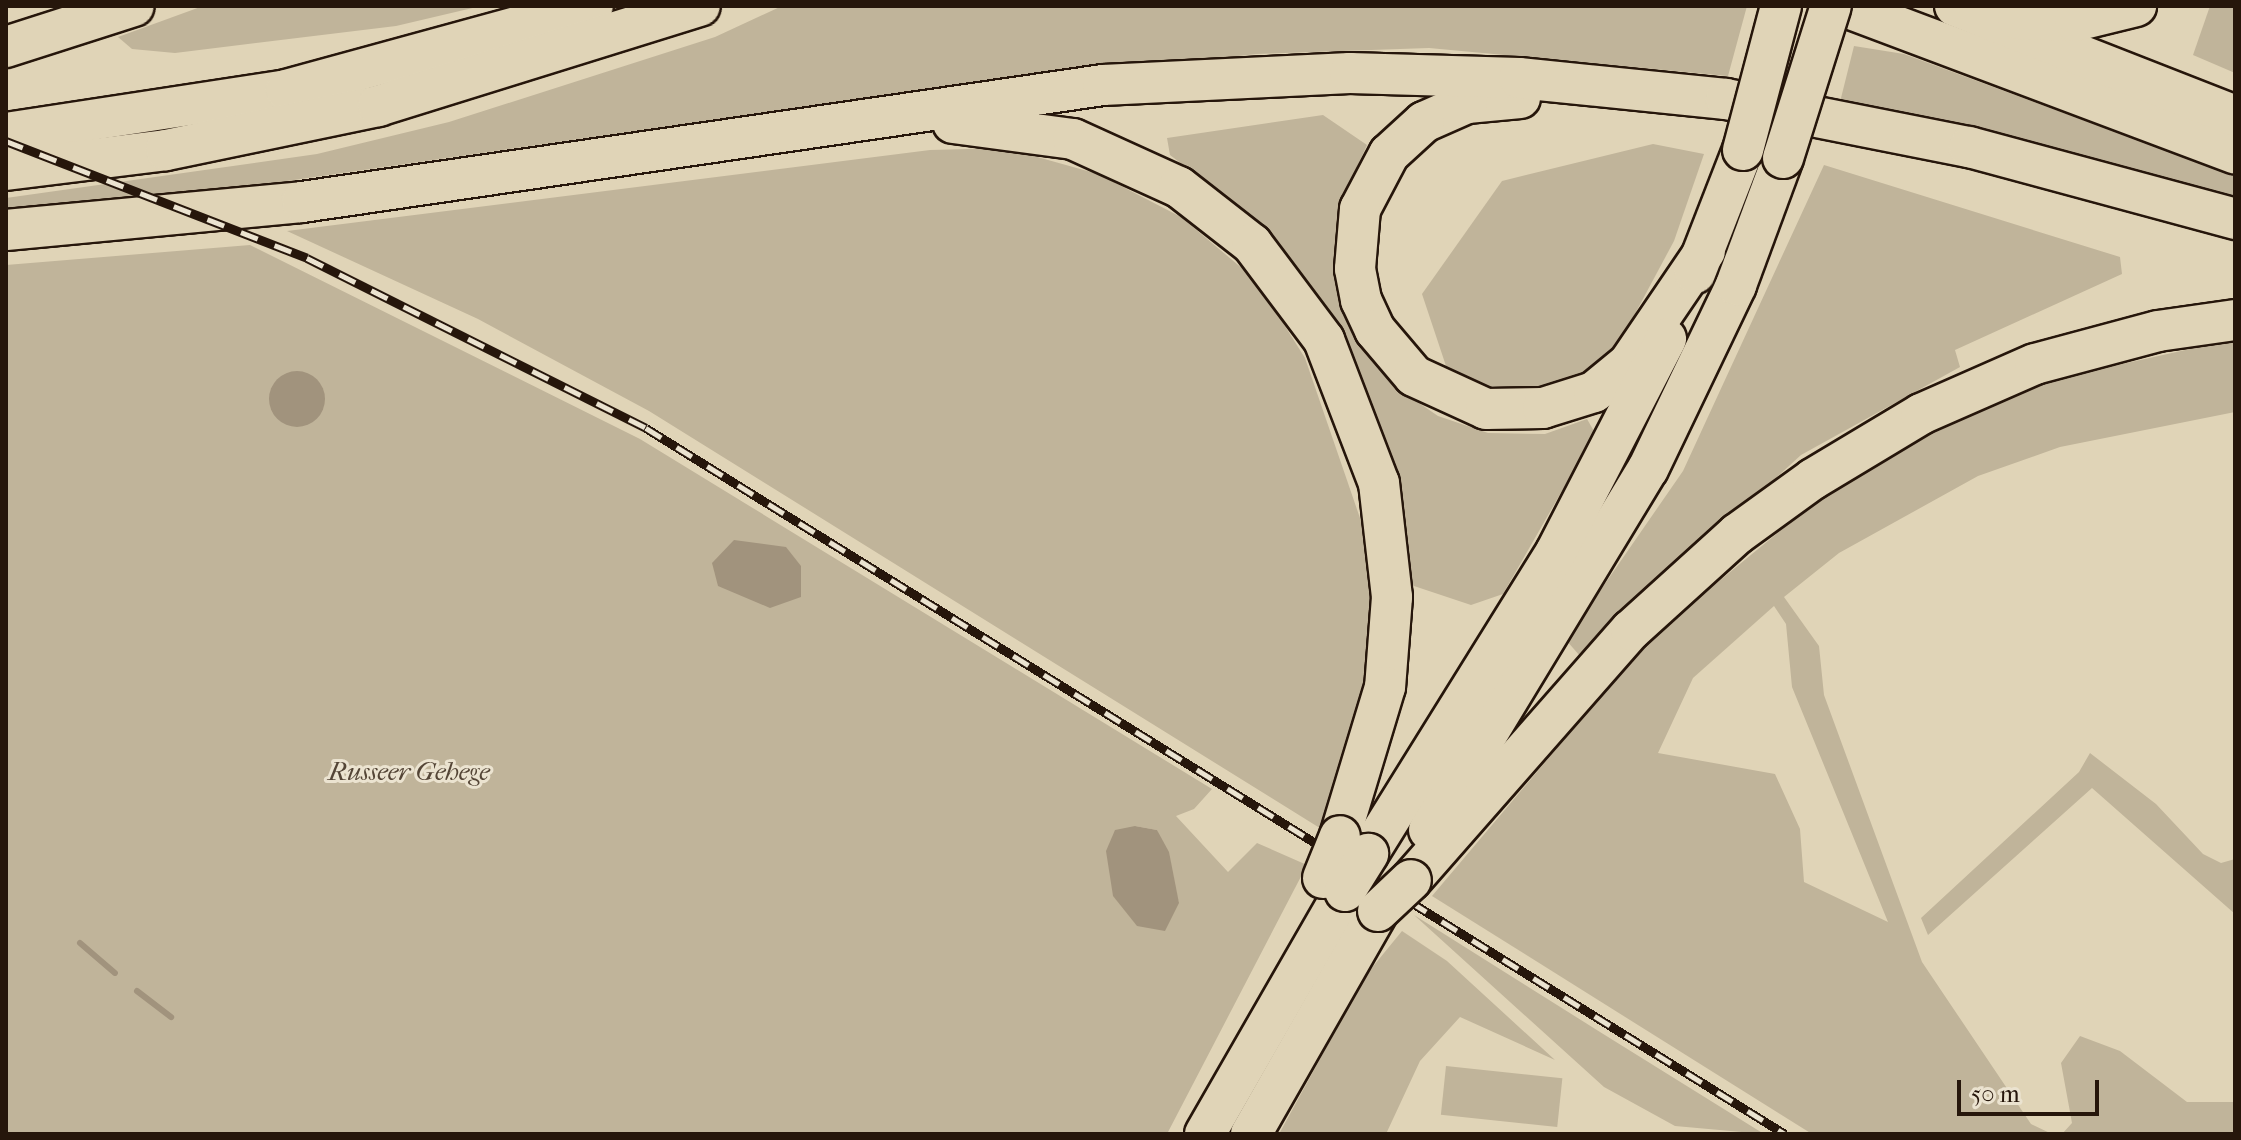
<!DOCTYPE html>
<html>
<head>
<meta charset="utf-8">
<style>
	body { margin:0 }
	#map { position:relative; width:2241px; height:1140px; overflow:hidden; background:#e0d4b7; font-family:"IM FELL French Canon",serif }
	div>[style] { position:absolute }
	.green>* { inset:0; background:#c0b49a; transform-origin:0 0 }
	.water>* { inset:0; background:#a1937d }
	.round { border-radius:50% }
	.stream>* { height:6px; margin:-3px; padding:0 3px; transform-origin:3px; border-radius:3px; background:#a1937d }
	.roads { filter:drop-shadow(2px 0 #26160b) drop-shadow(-2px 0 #26160b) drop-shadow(0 2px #26160b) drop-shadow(0 -2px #26160b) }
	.motorway>* { height:40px; margin:-20px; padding:0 20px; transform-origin:20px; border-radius:20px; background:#e0d4b7 }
	.rail>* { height:9px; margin-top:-4.5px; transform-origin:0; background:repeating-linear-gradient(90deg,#ebe3d0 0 18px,#26160b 0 36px); box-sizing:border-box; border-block:2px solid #26160b }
	.bridges { filter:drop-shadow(2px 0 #26160b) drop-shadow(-2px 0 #26160b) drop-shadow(0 2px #26160b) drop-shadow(0 -2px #26160b) }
	.motorway-bridge>* { height:40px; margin:-20px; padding:0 20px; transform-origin:20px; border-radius:20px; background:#e0d4b7 }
	span { translate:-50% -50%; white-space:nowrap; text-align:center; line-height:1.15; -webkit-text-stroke:6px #ebe3d0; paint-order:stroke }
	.park-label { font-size:26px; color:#544536; font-style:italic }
	.frame { position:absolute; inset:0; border:8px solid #26160b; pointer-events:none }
	.scale { position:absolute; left:1957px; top:1080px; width:142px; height:36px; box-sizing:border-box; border:4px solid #26160b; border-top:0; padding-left:10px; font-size:24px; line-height:28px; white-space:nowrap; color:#26160b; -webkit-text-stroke:6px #ebe3d0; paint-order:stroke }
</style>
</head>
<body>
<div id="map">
	<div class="green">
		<i style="clip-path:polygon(203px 6px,481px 6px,396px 26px,175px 53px,132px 49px,118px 37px)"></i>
		<i style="clip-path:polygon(782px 6px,1747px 6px,1728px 76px,1429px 48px,1256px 54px,823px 104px,203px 193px,6px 208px,6px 198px,317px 154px,449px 122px,715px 37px)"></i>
		<i style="clip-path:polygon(2210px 6px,2235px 6px,2235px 73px,2193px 55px)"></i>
		<i style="clip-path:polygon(1854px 46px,1904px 54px,2235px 176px,2235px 200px,1840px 102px)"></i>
		<i style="clip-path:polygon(1323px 115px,1367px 145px,1340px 204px,1338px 263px,1361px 340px,1400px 390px,1438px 416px,1488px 433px,1545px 434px,1587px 419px,1595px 433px,1503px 594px,1471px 605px,1411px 585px,1392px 475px,1341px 333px,1267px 229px,1170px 155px,1167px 138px)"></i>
		<i style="clip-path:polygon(1653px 144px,1704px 154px,1674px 241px,1622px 338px,1589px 372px,1542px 392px,1494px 391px,1449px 375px,1422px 294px,1502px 181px)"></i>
		<i style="clip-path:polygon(1005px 148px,1098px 174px,1181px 217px,1256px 280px,1305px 358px,1361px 521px,1371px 603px,1364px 687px,1323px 830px,649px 411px,478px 319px,287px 231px,930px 150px)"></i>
		<i style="clip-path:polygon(1824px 165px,2120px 257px,2122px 274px,1955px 350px,1960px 367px,1801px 455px,1580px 656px,1566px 640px,1683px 471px)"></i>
		<i style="clip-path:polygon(evenodd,250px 245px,640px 439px,1212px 789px,1194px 809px,1176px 816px,1228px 872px,1257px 843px,1307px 865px,1167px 1134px,6px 1134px,6px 265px,250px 245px,1135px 826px,1157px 830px,1179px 903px,1135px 826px)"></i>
		<i style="clip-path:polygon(evenodd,2235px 339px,2235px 412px,2060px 447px,1978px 476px,1839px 553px,1784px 597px,1819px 646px,1824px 695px,1922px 962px,2031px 1124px,2052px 1134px,1812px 1134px,1432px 896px,1651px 637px,1813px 504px,1891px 451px,2050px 380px,2235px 339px,1774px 606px,1786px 624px,1792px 687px,1888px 922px,1804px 882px,1800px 829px,1775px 774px,1658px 753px,1693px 678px,1774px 606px)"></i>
		<i style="clip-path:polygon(2090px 753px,2156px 804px,2203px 854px,2221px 863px,2235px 859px,2235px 914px,2092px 788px,1928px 935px,1921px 918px,2079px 772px)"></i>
		<i style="clip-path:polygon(1414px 915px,1600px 1032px,1764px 1134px,1675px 1126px,1604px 1087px)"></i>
		<i style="clip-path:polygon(1402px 931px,1447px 961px,1555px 1060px,1460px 1017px,1420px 1061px,1386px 1134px,1279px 1134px,1366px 975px)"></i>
		<i style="clip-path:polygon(2080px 1036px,2120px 1051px,2187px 1102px,2235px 1102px,2235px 1134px,2062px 1134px,2072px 1123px,2061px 1063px)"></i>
		<i style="left:1446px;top:1066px;width:117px;height:49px;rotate:6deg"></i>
	</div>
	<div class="water">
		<i class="round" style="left:269px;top:371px;width:56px;height:56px"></i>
		<i style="clip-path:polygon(734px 540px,786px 547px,801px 566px,801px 597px,770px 608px,718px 586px,712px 563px)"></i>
		<i style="clip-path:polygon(1135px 826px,1157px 830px,1169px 852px,1179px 903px,1165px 931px,1137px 926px,1113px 896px,1106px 851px,1115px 830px)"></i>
	</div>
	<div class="stream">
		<i style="left:80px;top:943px;width:46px;rotate:40.6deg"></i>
		<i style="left:137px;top:991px;width:43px;rotate:37.4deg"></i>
	</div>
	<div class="roads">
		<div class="motorway">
			<i style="left:1843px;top:6px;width:419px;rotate:20.6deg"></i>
			<i style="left:1955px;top:6px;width:301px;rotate:21.4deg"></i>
			<i style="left:2018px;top:19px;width:57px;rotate:2deg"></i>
			<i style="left:2075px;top:21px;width:63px;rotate:-13.8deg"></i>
			<i style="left:6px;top:47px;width:134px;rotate:-17.8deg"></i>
			<i style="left:1520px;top:98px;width:53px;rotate:174.6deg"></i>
			<i style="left:1467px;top:103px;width:47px;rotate:156.2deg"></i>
			<i style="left:1424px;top:122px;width:47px;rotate:137.6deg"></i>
			<i style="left:1389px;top:154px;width:62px;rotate:117.8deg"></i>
			<i style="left:1360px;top:209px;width:60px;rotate:94.8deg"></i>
			<i style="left:1355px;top:269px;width:32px;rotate:79deg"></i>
			<i style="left:1361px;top:300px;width:33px;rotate:65deg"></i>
			<i style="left:1375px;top:330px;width:60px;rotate:49.7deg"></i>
			<i style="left:1414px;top:376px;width:79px;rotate:24.6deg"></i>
			<i style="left:1486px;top:409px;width:57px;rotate:-1deg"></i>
			<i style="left:1543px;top:408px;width:53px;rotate:-17.4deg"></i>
			<i style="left:1594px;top:392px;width:45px;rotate:-39.6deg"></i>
			<i style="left:1629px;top:363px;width:135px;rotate:-55.8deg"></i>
			<i style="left:953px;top:123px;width:121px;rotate:7.6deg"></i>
			<i style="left:1073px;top:139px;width:116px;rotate:24.4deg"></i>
			<i style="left:1179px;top:187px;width:93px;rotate:38deg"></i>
			<i style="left:1252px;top:244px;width:120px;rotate:53.1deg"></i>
			<i style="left:1324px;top:340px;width:153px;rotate:69deg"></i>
			<i style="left:1379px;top:483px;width:115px;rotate:83.5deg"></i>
			<i style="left:1392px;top:597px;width:90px;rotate:94.4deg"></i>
			<i style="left:1385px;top:687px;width:156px;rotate:106.8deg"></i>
			<i style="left:6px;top:133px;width:283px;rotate:-8.7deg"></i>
			<i style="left:286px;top:90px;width:318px;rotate:-15.3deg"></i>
			<i style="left:6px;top:170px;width:161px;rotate:-7.1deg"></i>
			<i style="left:166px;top:150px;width:217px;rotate:-11.7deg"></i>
			<i style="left:378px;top:106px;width:337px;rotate:-17.3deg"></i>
			<i style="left:6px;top:230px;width:297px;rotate:-5.4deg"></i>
			<i style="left:302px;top:202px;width:809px;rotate:-8.31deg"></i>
			<i style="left:1103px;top:85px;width:247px;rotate:-2.8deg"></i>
			<i style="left:1350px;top:73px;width:169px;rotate:1.7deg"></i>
			<i style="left:1519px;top:78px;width:208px;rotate:5.8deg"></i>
			<i style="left:1726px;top:99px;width:248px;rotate:11.2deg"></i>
			<i style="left:1969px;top:147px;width:276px;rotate:15.1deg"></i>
			<i style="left:1695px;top:273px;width:132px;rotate:-68.7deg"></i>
			<i style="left:1429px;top:830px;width:422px;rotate:-58.8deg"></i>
			<i style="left:1648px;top:469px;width:204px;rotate:-64.4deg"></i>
			<i style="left:1736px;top:285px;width:135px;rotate:-69.7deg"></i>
			<i style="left:1368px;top:854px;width:356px;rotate:-58.1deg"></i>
			<i style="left:1556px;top:552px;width:240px;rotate:-62.7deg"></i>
			<i style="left:1411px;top:880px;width:333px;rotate:-48.7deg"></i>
			<i style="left:1631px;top:630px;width:143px;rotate:-42.2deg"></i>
			<i style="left:1737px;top:534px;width:94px;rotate:-35.9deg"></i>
			<i style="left:1813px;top:479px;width:126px;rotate:-31deg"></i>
			<i style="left:1921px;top:414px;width:124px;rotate:-23.7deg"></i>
			<i style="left:2035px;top:364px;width:127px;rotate:-15deg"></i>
			<i style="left:2158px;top:331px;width:78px;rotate:-8.1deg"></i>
			<i style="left:1205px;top:1134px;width:280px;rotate:-60.1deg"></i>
			<i style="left:1251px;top:1134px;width:257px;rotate:-60.3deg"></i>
		</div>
	</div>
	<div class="rail">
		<i style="left:6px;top:141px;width:323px;rotate:21.2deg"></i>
		<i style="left:307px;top:258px;width:379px;rotate:26.6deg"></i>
		<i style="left:646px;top:428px;width:1340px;rotate:31.79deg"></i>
	</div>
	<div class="bridges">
		<div class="motorway-bridge">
			<i style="left:1743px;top:150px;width:149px;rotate:-75.2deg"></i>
			<i style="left:1783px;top:158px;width:159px;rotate:-72.5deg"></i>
			<i style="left:1323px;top:878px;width:45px;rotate:-68deg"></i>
			<i style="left:1345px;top:891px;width:44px;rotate:-58.1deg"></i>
			<i style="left:1378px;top:911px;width:45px;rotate:-43.2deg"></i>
		</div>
	</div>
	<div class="park-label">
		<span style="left:409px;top:772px">Russeer Gehege</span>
	</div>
	<div class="frame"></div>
	<div class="scale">50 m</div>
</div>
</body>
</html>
